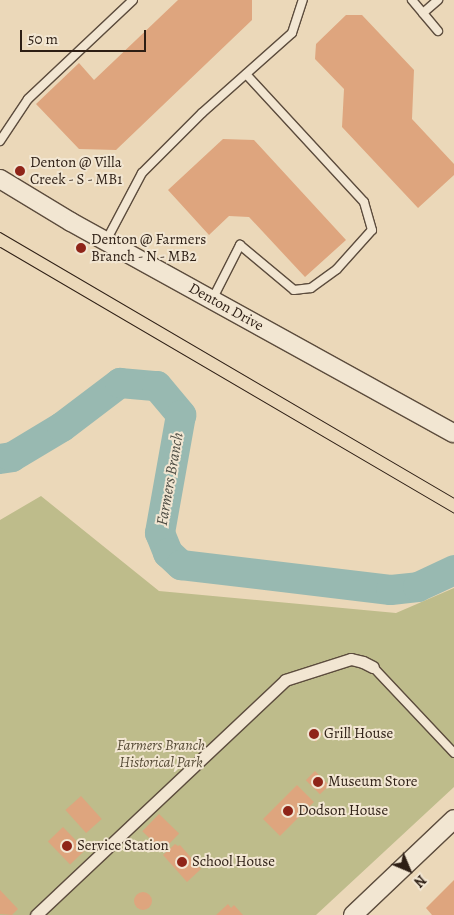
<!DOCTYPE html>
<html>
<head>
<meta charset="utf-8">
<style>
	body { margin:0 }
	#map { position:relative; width:454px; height:915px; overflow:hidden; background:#ebd8b9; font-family:Alegreya,serif }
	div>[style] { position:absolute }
	.green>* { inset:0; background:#bebc8b }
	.river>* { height:30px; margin:-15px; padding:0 15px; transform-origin:15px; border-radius:15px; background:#98b9b1 }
	.building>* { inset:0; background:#dea57e; transform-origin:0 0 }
	.round { border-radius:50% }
	.roads { filter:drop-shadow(1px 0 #5c4c3d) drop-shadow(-1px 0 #5c4c3d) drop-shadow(0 1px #5c4c3d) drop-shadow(0 -1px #5c4c3d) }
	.service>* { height:8px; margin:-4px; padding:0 4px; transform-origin:4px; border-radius:4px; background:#f2e6d2 }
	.pedestrian>* { height:11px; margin:-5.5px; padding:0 5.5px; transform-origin:5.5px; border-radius:5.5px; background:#f2e6d2 }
	.tertiary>* { height:18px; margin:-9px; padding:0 9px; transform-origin:9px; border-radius:9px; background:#f2e6d2 }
	.tram>* { height:1px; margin:-0.5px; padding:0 0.5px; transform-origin:0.5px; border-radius:0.5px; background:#2d1e14 }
	.dots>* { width:14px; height:14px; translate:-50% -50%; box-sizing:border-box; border:2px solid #f2e6d2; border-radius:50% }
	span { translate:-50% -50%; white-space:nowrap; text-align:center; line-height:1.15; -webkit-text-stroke:4px #f2e6d2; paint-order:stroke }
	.poi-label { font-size:15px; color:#2d1e14 }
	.left { translate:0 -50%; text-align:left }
	.street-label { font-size:15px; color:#2d1e14 }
	.park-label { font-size:15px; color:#584d38; font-style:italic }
	.water-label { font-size:16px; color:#4d4c43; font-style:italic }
	.north { position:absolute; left:384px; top:845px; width:50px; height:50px; -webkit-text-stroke:4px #f2e6d2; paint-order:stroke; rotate:135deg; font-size:14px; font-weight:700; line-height:20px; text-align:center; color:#2d1e14 }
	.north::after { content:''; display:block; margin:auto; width:18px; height:22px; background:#2d1e14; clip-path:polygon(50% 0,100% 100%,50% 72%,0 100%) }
	.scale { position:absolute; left:20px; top:30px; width:126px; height:22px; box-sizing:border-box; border:2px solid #2d1e14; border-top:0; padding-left:6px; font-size:15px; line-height:18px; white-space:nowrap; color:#2d1e14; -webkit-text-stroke:4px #f2e6d2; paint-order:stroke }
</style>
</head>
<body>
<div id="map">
	<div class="green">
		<i style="clip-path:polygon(41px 496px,159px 591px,396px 613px,454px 588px,454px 787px,316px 915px,0 915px,0 520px)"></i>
	</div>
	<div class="river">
		<i style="left:0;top:459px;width:12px;rotate:-9deg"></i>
		<i style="left:12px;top:457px;width:58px;rotate:-31deg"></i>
		<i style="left:62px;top:427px;width:73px;rotate:-37.2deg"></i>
		<i style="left:120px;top:383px;width:37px;rotate:5deg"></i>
		<i style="left:157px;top:386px;width:38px;rotate:50deg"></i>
		<i style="left:181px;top:415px;width:120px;rotate:100.1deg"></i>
		<i style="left:160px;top:533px;width:22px;rotate:68deg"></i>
		<i style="left:168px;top:553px;width:18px;rotate:43deg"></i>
		<i style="left:181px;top:565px;width:211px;rotate:6.8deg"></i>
		<i style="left:391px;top:590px;width:27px;rotate:-6deg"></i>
		<i style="left:418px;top:587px;width:40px;rotate:-25deg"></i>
	</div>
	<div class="building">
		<i style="clip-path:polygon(178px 0,252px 0,252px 20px,116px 150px,79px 149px,36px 104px,79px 63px,94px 80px)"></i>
		<i style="clip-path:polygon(346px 15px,362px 15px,414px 70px,412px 119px,454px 164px,454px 175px,418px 208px,342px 127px,344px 89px,315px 59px,316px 44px)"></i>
		<i style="clip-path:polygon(223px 139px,254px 140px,346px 240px,305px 277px,249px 217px,229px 216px,209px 235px,168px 190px)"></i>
		<i style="left:314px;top:727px;width:11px;height:10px;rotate:41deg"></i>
		<i style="left:315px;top:771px;width:20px;height:13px;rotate:45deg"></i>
		<i style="left:297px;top:785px;width:24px;height:48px;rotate:45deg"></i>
		<i style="left:81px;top:796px;width:31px;height:21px;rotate:48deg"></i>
		<i style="left:159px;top:814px;width:28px;height:24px;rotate:44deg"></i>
		<i style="left:63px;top:827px;width:32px;height:21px;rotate:46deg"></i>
		<i style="clip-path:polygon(175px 844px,178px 846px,180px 845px,201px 869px,187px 882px,163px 855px)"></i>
		<i style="clip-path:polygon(454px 880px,454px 915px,432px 915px,426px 908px)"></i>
		<i style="clip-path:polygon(0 890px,18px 909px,12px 915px,0 914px)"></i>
		<i class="round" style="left:134px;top:892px;width:18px;height:18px"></i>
		<i style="clip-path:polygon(228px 904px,231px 908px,234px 905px,243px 915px,216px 915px)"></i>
	</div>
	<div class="roads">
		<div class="service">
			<i style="left:412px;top:0;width:17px;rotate:50deg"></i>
			<i style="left:438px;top:31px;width:23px;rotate:-130deg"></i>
			<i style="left:423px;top:13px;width:20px;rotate:-41deg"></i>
			<i style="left:0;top:141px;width:50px;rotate:-56.3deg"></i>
			<i style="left:28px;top:99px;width:144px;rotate:-43.3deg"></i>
			<i style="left:106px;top:241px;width:77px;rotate:-62.1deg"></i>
			<i style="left:142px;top:173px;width:85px;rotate:-45deg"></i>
			<i style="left:202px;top:113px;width:120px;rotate:-41.6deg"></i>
			<i style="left:292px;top:33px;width:35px;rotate:-72deg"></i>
			<i style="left:212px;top:300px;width:62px;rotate:-63deg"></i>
			<i style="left:240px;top:245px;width:70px;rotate:39.8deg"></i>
			<i style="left:294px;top:290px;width:17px;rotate:-7deg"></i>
			<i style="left:311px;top:288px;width:32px;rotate:-36deg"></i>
			<i style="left:337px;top:269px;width:52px;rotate:-48.1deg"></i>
			<i style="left:372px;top:230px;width:29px;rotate:-106deg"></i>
			<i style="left:364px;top:202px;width:174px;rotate:-132.7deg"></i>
			<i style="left:373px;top:667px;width:118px;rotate:46.7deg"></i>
		</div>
		<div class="pedestrian">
			<i style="left:36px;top:915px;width:342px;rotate:-43.3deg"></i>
			<i style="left:285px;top:680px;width:69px;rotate:-17.7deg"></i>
			<i style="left:351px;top:659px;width:12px;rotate:14deg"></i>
			<i style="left:363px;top:662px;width:11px;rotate:27deg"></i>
		</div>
		<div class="tertiary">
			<i style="left:0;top:179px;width:83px;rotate:31.2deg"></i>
			<i style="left:71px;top:222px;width:437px;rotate:28.9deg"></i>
			<i style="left:353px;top:915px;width:139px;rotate:-43.5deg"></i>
		</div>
	</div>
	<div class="tram">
		<i style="left:0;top:232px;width:526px;rotate:30.37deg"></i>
		<i style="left:0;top:247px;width:526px;rotate:30.37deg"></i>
	</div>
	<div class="dots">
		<i style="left:20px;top:171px;background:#8f2418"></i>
		<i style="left:81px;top:248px;background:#8f2418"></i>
		<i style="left:314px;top:734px;background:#8f2418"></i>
		<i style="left:318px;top:782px;background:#8f2418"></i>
		<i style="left:288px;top:811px;background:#8f2418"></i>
		<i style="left:67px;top:846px;background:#8f2418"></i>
		<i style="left:182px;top:862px;background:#8f2418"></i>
	</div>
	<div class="poi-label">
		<span class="left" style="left:30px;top:171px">Denton @ Villa<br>Creek - S - MB1</span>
		<span class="left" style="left:91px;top:248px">Denton @ Farmers<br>Branch - N - MB2</span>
		<span class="left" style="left:324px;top:734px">Grill House</span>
		<span class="left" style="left:328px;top:782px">Museum Store</span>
		<span class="left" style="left:298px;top:811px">Dodson House</span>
		<span class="left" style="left:77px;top:846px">Service Station</span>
		<span class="left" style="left:192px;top:862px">School House</span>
	</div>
	<div class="street-label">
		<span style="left:226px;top:307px;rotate:29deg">Denton Drive</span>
	</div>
	<div class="park-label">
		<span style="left:161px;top:754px">Farmers Branch<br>Historical Park</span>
	</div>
	<div class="water-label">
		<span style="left:170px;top:479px;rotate:-80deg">Farmers Branch</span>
	</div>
	<div class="north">N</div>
	<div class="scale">50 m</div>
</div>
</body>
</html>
